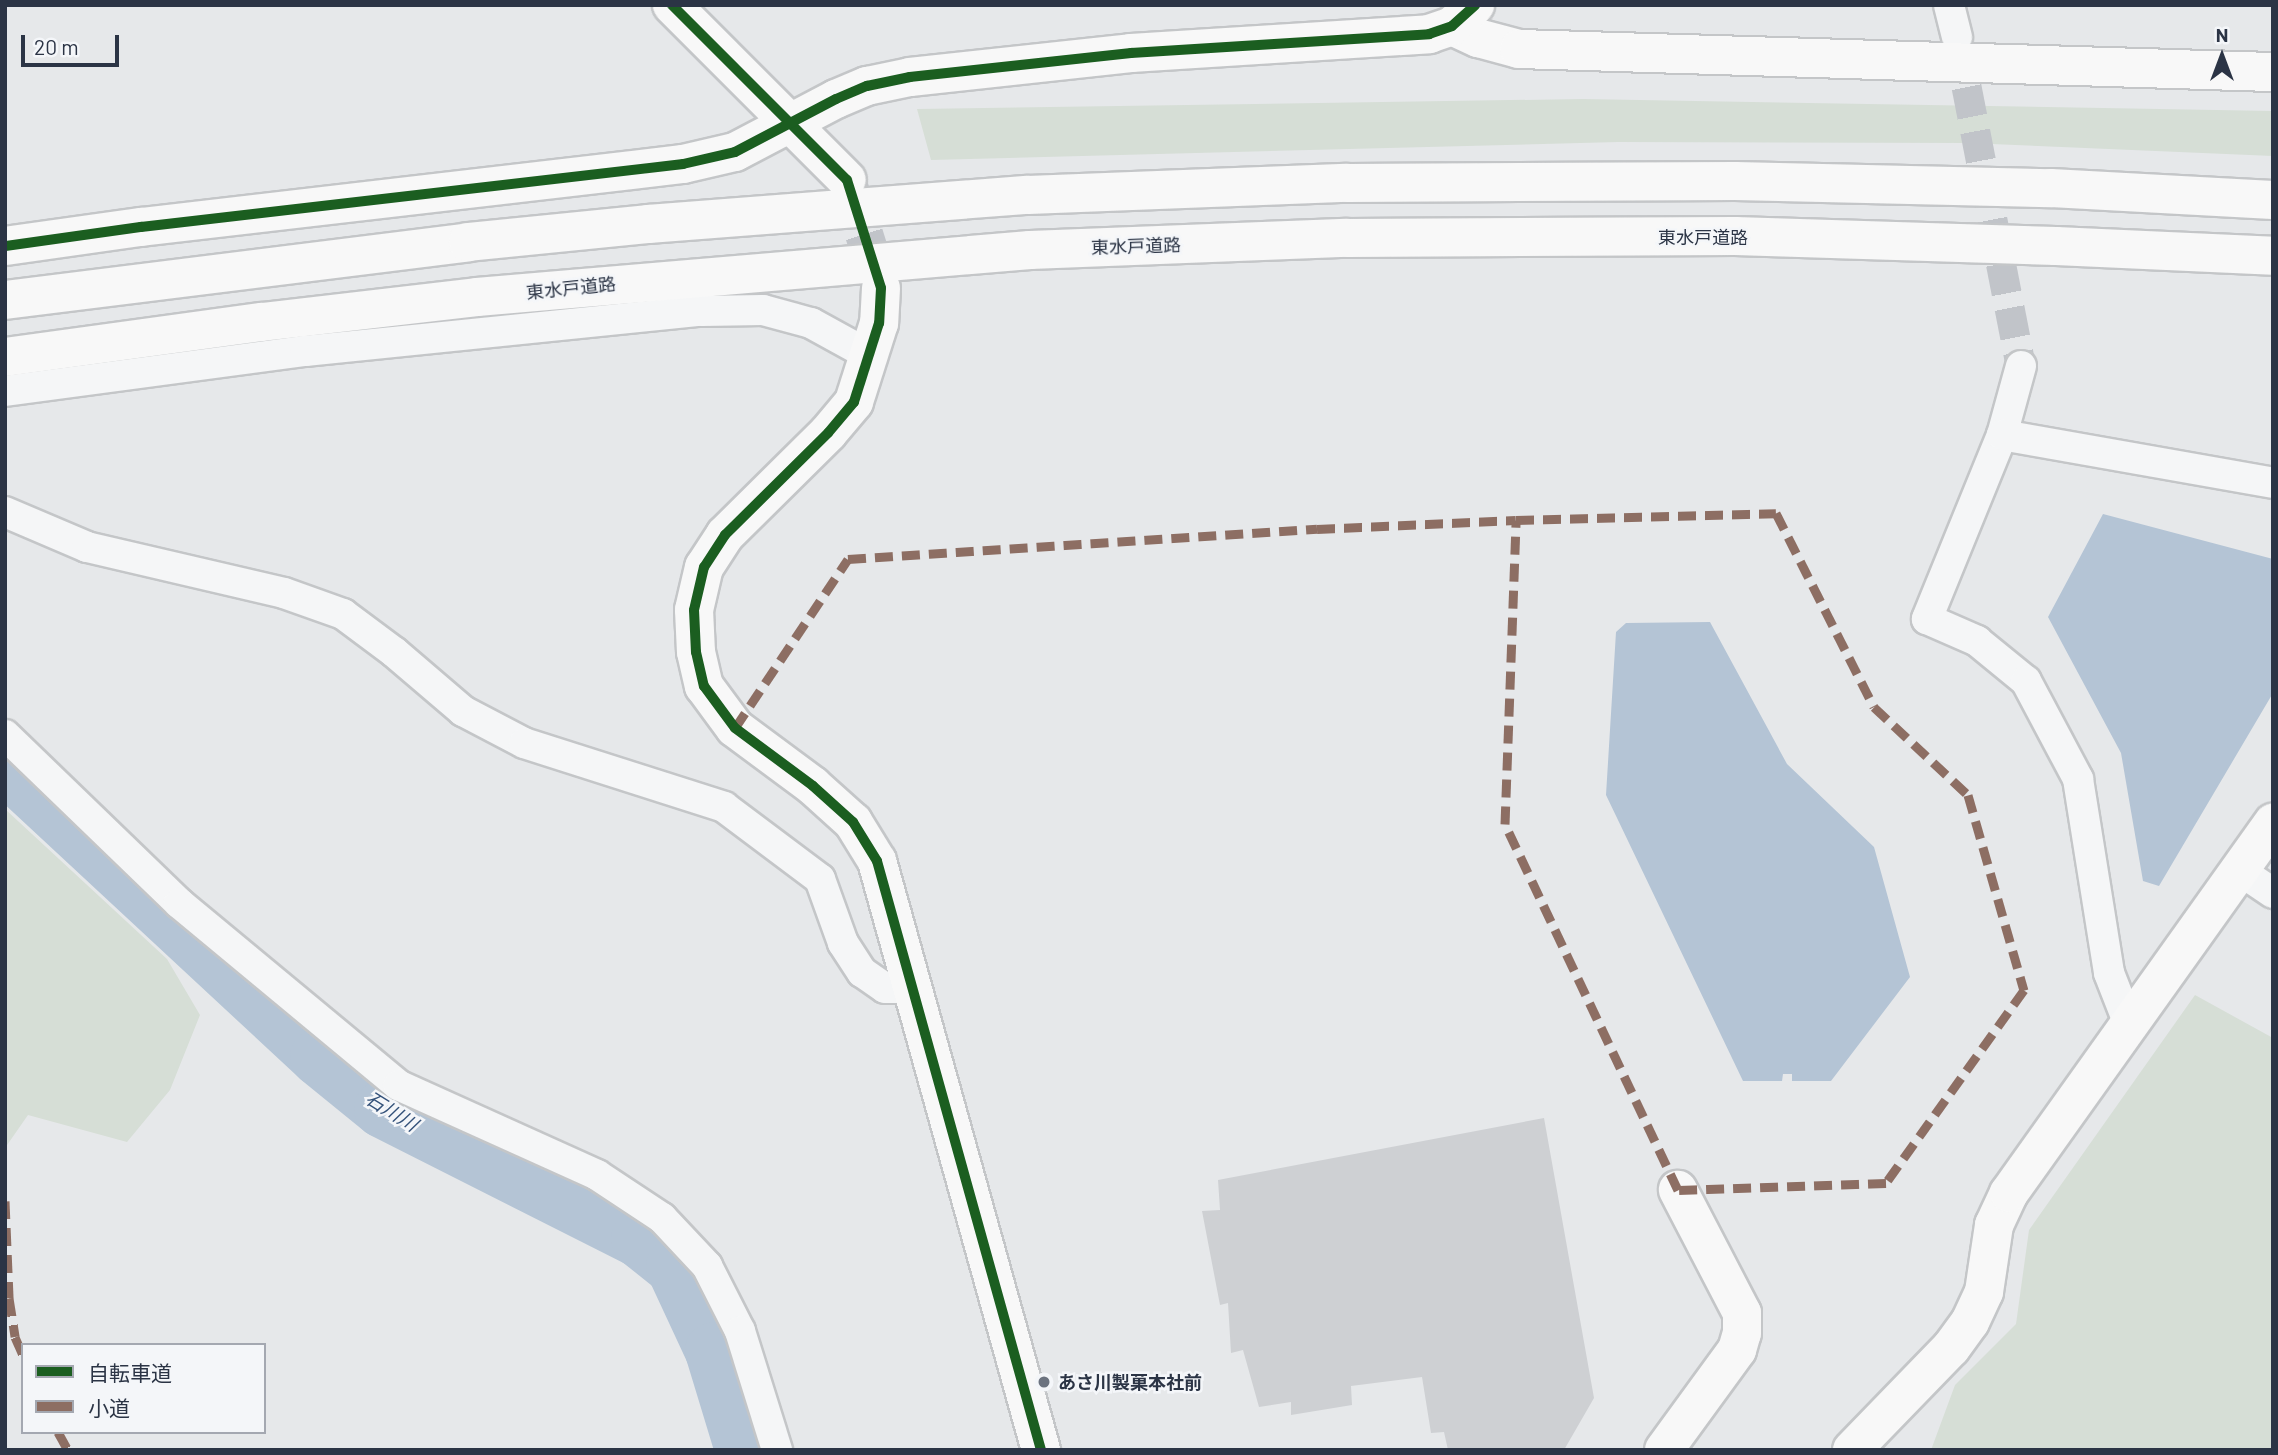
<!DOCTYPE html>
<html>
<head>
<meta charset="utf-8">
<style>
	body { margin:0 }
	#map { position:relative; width:2278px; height:1455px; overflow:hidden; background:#e6e8ea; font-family:Barlow,"Noto Sans JP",sans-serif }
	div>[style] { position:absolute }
	.green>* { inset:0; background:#d6ded6 }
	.water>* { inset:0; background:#b4c4d5 }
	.river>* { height:58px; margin:-29px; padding:0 29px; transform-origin:29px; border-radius:29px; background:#b4c4d5 }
	.building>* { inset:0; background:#ced0d3 }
	.street-tunnel>* { height:30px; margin-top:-15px; transform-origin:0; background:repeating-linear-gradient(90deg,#c1c4c9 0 30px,transparent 0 45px) }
	.secondary-tunnel>* { height:38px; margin-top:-19px; transform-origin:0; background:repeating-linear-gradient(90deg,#c1c4c9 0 38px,transparent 0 57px) }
	.roads { filter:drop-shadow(2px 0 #c4c6c8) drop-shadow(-2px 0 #c4c6c8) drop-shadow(0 2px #c4c6c8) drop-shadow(0 -2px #c4c6c8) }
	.street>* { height:30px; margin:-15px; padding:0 15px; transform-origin:15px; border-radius:15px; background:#f5f6f7 }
	.secondary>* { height:38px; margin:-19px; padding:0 19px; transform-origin:19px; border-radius:19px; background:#f8f8f8 }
	.highway>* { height:38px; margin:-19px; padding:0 19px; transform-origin:19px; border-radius:19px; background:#f8f8f8 }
	.quiet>* { height:9px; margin-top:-4.5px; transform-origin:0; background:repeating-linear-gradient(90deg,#8d6e63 0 18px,transparent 0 27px) }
	.cycleway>* { height:10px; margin:-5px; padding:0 5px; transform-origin:5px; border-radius:5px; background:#1b5e20 }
	.dots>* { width:19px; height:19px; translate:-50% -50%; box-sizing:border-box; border:4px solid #f4f6f9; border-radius:50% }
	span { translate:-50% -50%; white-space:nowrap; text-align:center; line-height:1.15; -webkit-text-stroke:5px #f4f6f9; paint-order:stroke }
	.street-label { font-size:18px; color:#2b3445 }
	.poi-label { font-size:18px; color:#2b3445; font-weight:700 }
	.left { translate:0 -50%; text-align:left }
	.water-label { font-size:19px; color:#34527a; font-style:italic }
	.frame { position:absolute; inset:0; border:7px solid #2b3445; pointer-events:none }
	.legend { position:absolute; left:21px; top:1343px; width:245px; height:91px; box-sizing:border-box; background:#f4f6f9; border:2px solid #a4a8b1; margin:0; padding:9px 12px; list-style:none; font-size:21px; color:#2b3445 }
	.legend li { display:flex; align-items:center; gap:14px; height:35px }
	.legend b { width:35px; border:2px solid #a4a8b1 }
	.north { position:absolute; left:2187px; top:21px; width:70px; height:70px; -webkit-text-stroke:5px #f4f6f9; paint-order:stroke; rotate:0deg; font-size:19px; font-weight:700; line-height:28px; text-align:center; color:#2b3445 }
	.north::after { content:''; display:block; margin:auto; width:24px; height:32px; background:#2b3445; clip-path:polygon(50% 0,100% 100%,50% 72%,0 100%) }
	.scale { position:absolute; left:21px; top:35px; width:98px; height:32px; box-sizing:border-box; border:4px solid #2b3445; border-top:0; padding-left:9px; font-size:21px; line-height:24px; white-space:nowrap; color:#2b3445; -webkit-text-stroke:5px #f4f6f9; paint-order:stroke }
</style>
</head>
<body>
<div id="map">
	<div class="green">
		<i style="clip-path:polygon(1583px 99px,2273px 111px,2273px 156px,1967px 143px,1618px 142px,931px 160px,917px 109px)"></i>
		<i style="clip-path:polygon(5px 809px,167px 959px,200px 1015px,170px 1090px,127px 1142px,28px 1115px,5px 1148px)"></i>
		<i style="clip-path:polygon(2195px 995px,2273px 1038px,2273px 1450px,1931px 1450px,1955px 1385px,2016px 1324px,2029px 1230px)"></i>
	</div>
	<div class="water">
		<i style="clip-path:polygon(2103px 514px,2273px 559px,2273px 693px,2159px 886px,2143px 881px,2121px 753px,2048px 617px)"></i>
		<i style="clip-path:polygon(1710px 622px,1787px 764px,1874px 847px,1910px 977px,1831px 1081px,1792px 1081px,1792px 1074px,1783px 1074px,1782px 1081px,1743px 1081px,1606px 795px,1616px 632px,1626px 623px)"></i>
	</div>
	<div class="river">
		<i style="left:5px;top:765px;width:429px;rotate:42.9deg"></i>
		<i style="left:319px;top:1057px;width:82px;rotate:39.1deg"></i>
		<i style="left:383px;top:1109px;width:288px;rotate:26.8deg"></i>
		<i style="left:640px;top:1239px;width:45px;rotate:38.7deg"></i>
		<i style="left:675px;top:1267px;width:93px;rotate:65.1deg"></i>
		<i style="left:714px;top:1351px;width:103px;rotate:73.1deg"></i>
	</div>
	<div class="building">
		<i style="clip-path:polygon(1544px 1118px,1594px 1398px,1564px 1450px,1448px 1450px,1444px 1432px,1431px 1433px,1422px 1377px,1351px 1386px,1352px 1405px,1291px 1415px,1291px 1402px,1259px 1407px,1243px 1350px,1231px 1353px,1228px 1303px,1220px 1305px,1202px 1211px,1220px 1210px,1218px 1180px)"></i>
	</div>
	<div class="street-tunnel">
		<i style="left:1958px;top:43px;width:329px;rotate:79deg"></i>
	</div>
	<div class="secondary-tunnel">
		<i style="left:847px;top:180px;width:113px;rotate:72.5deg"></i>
	</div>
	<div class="roads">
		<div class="street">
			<i style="left:1949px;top:5px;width:33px;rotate:76deg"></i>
			<i style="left:2021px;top:366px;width:72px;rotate:105.4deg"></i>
			<i style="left:2002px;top:435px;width:199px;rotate:112.2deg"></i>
			<i style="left:1927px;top:619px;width:55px;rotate:23.7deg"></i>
			<i style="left:1977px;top:641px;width:63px;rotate:39.2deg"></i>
			<i style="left:2026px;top:681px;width:111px;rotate:62deg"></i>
			<i style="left:2078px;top:779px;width:196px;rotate:80.9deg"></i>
			<i style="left:2109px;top:973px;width:58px;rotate:68.7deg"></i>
			<i style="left:5px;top:391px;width:303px;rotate:-7.6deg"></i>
			<i style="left:305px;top:351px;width:399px;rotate:-5.8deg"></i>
			<i style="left:702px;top:311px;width:61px;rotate:-0.9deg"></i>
			<i style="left:763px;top:310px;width:50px;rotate:15.2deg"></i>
			<i style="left:811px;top:323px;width:68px;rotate:28.8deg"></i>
			<i style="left:2002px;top:435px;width:275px;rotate:10deg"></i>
			<i style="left:5px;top:512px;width:89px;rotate:23.1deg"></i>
			<i style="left:87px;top:547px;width:202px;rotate:13.1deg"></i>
			<i style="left:284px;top:593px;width:63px;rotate:19.6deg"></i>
			<i style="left:343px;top:614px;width:64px;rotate:36.7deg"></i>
			<i style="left:394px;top:652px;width:91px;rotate:40.5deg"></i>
			<i style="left:463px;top:711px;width:69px;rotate:27.7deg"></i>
			<i style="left:524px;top:743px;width:210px;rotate:17.7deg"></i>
			<i style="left:724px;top:807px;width:120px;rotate:36.9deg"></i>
			<i style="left:820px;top:879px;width:68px;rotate:70.2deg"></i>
			<i style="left:843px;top:943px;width:35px;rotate:57deg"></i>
			<i style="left:862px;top:972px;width:28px;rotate:35deg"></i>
			<i style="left:885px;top:988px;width:30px"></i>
			<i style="left:5px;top:735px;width:242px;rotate:44deg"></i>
			<i style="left:179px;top:903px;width:285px;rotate:39.7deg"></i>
			<i style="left:398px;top:1085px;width:218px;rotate:24.3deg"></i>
			<i style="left:597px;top:1175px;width:78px;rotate:33.5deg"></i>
			<i style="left:662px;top:1218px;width:66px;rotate:46.8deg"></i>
			<i style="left:707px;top:1266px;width:73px;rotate:63.1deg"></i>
			<i style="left:740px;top:1331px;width:125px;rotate:72.7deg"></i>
			<i style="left:2239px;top:870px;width:41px;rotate:34.1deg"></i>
		</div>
		<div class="secondary">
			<i style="left:672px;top:5px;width:247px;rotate:45deg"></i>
			<i style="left:1452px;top:26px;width:29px;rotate:25deg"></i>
			<i style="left:1478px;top:38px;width:42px;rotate:15deg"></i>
			<i style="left:1519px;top:49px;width:754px;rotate:1.75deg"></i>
			<i style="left:5px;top:246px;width:137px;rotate:-8deg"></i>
			<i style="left:141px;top:227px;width:546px;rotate:-6.63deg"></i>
			<i style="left:683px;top:164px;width:53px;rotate:-13deg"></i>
			<i style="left:735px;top:152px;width:114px;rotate:-27.7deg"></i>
			<i style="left:836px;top:99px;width:34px;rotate:-23deg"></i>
			<i style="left:867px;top:86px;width:44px;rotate:-11.8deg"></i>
			<i style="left:910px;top:77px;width:222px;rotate:-6.2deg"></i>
			<i style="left:1131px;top:53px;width:299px;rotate:-3.6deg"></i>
			<i style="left:1429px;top:34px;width:24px;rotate:-19deg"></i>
			<i style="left:1452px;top:26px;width:31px;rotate:-42deg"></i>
			<i style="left:881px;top:288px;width:35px;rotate:93deg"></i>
			<i style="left:879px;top:323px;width:83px;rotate:107.6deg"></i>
			<i style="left:854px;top:402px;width:40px;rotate:130deg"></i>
			<i style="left:828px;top:433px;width:145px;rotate:135.3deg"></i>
			<i style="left:725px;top:535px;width:38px;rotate:123deg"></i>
			<i style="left:704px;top:567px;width:44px;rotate:103.1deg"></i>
			<i style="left:694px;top:610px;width:42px;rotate:87.3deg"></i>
			<i style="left:696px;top:652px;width:35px;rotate:77deg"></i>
			<i style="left:704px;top:686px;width:52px;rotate:53.6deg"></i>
			<i style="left:735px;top:728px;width:97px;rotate:36.6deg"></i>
			<i style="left:813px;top:786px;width:54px;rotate:42deg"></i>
			<i style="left:853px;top:822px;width:46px;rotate:58.4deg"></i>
			<i style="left:877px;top:861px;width:611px;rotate:74.44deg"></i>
			<i style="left:1664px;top:1450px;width:124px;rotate:-53.9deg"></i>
			<i style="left:1737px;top:1350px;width:18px;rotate:-74deg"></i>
			<i style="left:1742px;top:1333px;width:20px;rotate:-90deg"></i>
			<i style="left:1742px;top:1313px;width:139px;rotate:-117.5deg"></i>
			<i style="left:1852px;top:1450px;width:142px;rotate:-45.9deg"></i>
			<i style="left:1951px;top:1348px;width:32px;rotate:-54deg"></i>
			<i style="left:1970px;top:1322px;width:33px;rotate:-65deg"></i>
			<i style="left:1984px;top:1292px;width:68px;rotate:-81.5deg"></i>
			<i style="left:1994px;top:1225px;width:35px;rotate:-65deg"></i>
			<i style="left:2009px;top:1193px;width:455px;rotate:-54.5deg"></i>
		</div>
		<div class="highway">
			<i style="left:5px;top:300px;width:467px;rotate:-7.1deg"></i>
			<i style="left:468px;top:242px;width:181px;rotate:-5.7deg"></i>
			<i style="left:648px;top:224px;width:381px;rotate:-4.4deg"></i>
			<i style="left:1028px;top:195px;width:319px;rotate:-2.2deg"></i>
			<i style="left:1347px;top:183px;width:388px;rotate:-0.3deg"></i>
			<i style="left:1735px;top:181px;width:316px;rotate:1.3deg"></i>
			<i style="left:2051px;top:188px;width:222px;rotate:3.1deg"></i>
			<i style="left:5px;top:357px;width:259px;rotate:-7.8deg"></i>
			<i style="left:262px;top:322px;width:216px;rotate:-6.6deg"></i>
			<i style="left:477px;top:297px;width:555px;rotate:-4.86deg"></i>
			<i style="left:1030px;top:250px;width:317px;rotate:-2.2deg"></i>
			<i style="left:1347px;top:238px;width:388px;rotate:-0.3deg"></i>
			<i style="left:1735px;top:236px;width:321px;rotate:1.8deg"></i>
			<i style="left:2056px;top:246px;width:217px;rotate:2.6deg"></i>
		</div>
	</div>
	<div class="quiet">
		<i style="left:735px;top:728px;width:203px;rotate:-56.2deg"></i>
		<i style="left:848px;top:559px;width:470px;rotate:-3.7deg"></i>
		<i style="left:1317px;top:529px;width:199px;rotate:-2.6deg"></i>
		<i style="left:1516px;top:520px;width:260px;rotate:-1.5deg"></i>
		<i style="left:1776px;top:513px;width:217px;rotate:63.2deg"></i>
		<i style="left:1874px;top:707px;width:129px;rotate:43.1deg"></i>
		<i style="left:1968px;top:795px;width:203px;rotate:74deg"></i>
		<i style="left:2024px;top:990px;width:237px;rotate:125.6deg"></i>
		<i style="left:1886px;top:1183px;width:208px;rotate:178.1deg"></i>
		<i style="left:1678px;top:1190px;width:405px;rotate:-115.3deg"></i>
		<i style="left:1505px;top:824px;width:304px;rotate:-87.9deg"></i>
		<i style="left:5px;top:1201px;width:97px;rotate:87.6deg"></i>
		<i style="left:9px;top:1298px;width:39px;rotate:81deg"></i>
		<i style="left:15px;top:1337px;width:20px;rotate:66deg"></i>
		<i style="left:58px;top:1432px;width:21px;rotate:61deg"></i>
	</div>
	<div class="cycleway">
		<i style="left:672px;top:5px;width:247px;rotate:45deg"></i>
		<i style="left:847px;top:180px;width:113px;rotate:72.5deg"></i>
		<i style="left:881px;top:288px;width:35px;rotate:93deg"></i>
		<i style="left:879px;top:323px;width:83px;rotate:107.6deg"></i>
		<i style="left:854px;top:402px;width:40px;rotate:130deg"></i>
		<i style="left:828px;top:433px;width:145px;rotate:135.3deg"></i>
		<i style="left:725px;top:535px;width:38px;rotate:123deg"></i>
		<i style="left:704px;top:567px;width:44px;rotate:103.1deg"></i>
		<i style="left:694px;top:610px;width:42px;rotate:87.3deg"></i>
		<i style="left:696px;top:652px;width:35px;rotate:77deg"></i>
		<i style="left:704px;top:686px;width:52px;rotate:53.6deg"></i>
		<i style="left:735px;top:728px;width:97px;rotate:36.6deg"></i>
		<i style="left:813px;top:786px;width:54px;rotate:42deg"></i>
		<i style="left:853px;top:822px;width:46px;rotate:58.4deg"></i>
		<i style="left:877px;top:861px;width:611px;rotate:74.44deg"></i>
		<i style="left:5px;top:246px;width:137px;rotate:-8deg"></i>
		<i style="left:141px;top:227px;width:546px;rotate:-6.63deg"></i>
		<i style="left:683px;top:164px;width:53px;rotate:-13deg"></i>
		<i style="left:735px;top:152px;width:114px;rotate:-27.7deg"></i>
		<i style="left:836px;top:99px;width:34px;rotate:-23deg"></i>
		<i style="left:867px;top:86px;width:44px;rotate:-11.8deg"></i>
		<i style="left:910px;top:77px;width:222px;rotate:-6.2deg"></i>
		<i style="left:1131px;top:53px;width:299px;rotate:-3.6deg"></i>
		<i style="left:1429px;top:34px;width:24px;rotate:-19deg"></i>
		<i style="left:1452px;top:26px;width:31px;rotate:-42deg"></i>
	</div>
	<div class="dots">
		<i style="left:1044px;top:1382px;background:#6c737f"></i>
	</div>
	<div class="street-label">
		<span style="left:1703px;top:237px">東水戸道路</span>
		<span style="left:1136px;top:246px;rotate:-2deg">東水戸道路</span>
		<span style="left:571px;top:288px;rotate:-6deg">東水戸道路</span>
	</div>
	<div class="poi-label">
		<span class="left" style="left:1058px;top:1382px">あさ川製菓本社前</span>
	</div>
	<div class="water-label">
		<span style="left:392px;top:1111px;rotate:32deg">石川川</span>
	</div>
	<div class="frame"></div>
	<ul class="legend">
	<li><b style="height:9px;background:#1b5e20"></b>自転車道</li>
	<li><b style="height:9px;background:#8d6e63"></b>小道</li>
	</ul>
	<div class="north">N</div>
	<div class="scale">20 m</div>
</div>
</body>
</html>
